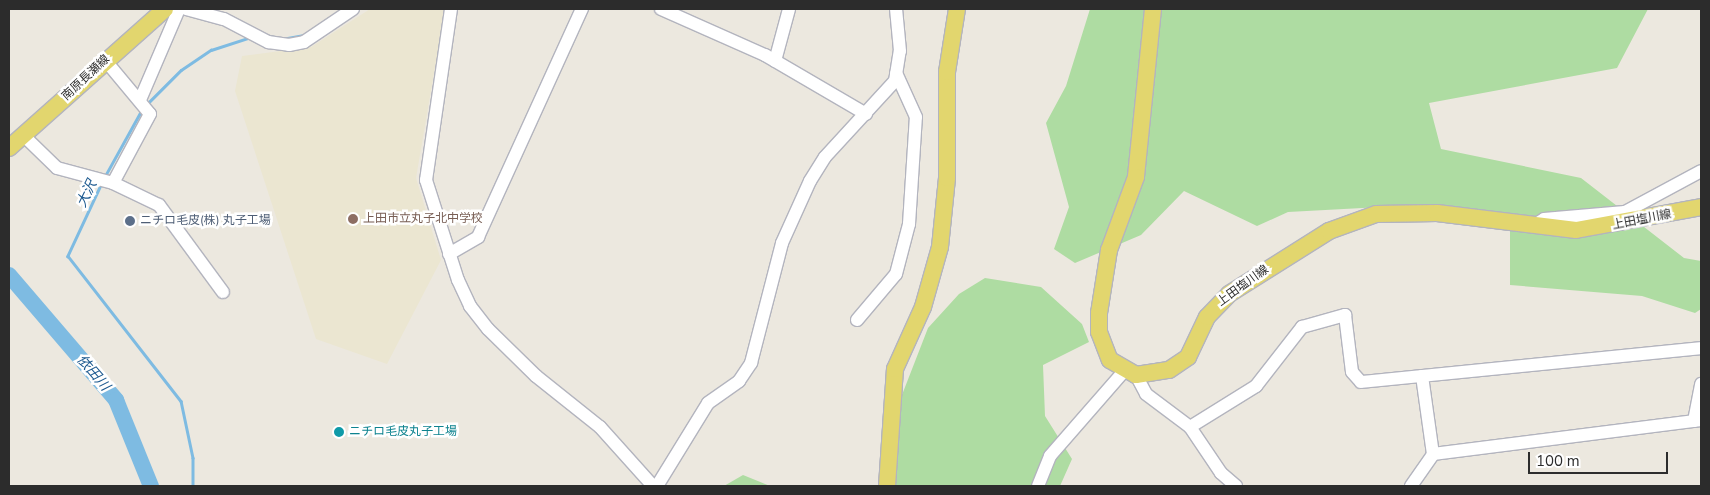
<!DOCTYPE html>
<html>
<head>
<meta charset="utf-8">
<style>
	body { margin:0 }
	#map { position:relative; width:1710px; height:495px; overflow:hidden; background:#ece8df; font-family:"Nunito Sans","Noto Sans JP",sans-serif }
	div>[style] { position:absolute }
	.education>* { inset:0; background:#ebe6d1 }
	.green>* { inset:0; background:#aedca2 }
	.stream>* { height:2.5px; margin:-1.25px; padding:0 1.25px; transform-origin:1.25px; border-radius:1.25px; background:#7ebbe2 }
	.river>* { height:16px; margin:-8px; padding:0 8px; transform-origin:8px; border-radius:8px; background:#7ebbe2 }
	.roads { filter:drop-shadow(1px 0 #b3b4be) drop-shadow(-1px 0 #b3b4be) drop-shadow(0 1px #b3b4be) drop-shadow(0 -1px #b3b4be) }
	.minor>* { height:12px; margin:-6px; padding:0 6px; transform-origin:6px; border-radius:6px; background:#fff }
	.major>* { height:16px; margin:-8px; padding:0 8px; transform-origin:8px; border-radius:8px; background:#e2d66e }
	.dots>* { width:14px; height:14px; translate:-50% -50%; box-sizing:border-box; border:2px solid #fff; border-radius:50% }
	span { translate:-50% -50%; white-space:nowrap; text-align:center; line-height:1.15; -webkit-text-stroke:5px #fff; paint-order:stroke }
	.street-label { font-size:12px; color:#2c2c2c }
	.education-label { font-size:12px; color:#785e54 }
	.left { translate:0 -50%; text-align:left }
	.service-label { font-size:12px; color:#4e5e75 }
	.culture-label { font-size:12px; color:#0d838f }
	.water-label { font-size:14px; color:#1c598f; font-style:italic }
	.frame { position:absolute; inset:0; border:10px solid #2c2c2c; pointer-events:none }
	.scale { position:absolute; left:1528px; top:452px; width:140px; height:22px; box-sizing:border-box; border:2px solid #2c2c2c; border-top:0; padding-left:6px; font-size:15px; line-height:18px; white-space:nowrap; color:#2c2c2c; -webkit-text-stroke:4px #fff; paint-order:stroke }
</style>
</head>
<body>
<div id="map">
	<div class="education">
		<i style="clip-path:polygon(370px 9px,445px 9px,416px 178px,441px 260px,387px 364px,316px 339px,235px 91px,242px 56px,311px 47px)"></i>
	</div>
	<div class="green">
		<i style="clip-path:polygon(1090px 9px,1648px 9px,1617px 68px,1429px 103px,1441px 149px,1581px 178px,1684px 258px,1701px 261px,1701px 309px,1695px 313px,1642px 296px,1510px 285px,1510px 217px,1437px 204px,1288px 212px,1257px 226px,1184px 191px,1141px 235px,1075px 263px,1054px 249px,1069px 207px,1046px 123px,1066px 86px)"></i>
		<i style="clip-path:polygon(985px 278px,1041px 287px,1082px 324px,1089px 342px,1043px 365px,1045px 416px,1072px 459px,1060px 486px,893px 486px,900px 400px,928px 328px,959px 294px)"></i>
		<i style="clip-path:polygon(743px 475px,770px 486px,724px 486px)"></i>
	</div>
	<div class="stream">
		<i style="left:261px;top:34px;width:22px;rotate:13deg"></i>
		<i style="left:282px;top:39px;width:22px;rotate:-10deg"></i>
		<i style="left:146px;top:105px;width:49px;rotate:-45deg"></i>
		<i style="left:181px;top:70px;width:36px;rotate:-34deg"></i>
		<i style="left:211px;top:50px;width:42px;rotate:-18deg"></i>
		<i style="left:105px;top:176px;width:74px;rotate:-61deg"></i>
		<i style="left:102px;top:183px;width:81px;rotate:115deg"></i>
		<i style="left:68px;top:256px;width:184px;rotate:52.1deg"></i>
		<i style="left:181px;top:401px;width:58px;rotate:78.1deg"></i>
		<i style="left:193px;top:458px;width:28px;rotate:90deg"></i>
	</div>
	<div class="river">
		<i style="left:9px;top:275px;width:165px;rotate:49.4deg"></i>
		<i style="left:116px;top:400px;width:93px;rotate:67.9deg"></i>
	</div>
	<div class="roads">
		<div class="minor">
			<i style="left:186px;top:9px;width:39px;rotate:15deg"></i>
			<i style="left:224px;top:19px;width:50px;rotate:27.6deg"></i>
			<i style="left:268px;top:42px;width:21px;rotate:8deg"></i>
			<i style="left:289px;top:45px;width:15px;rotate:-11deg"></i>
			<i style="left:304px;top:42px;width:59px;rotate:-34deg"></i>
			<i style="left:451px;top:9px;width:173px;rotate:98.3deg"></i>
			<i style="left:426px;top:180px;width:105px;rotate:72.3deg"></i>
			<i style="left:458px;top:280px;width:29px;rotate:65deg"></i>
			<i style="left:470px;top:306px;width:29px;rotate:52deg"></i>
			<i style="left:488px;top:329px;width:67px;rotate:44.4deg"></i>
			<i style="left:536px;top:376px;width:82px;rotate:38.6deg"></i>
			<i style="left:600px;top:427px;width:79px;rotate:48.1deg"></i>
			<i style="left:661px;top:9px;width:114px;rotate:23.9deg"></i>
			<i style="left:765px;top:55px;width:117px;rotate:30.3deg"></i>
			<i style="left:105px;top:60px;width:70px;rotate:50.2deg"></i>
			<i style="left:150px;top:114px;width:78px;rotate:118.2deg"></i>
			<i style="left:775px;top:61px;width:54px;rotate:-74.9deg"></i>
			<i style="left:140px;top:100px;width:99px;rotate:-66.8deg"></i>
			<i style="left:24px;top:136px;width:46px;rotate:44.1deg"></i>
			<i style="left:57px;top:168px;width:58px;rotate:15deg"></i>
			<i style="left:113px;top:183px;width:51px;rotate:25.6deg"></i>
			<i style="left:159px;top:205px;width:108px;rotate:53.7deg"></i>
			<i style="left:1536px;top:224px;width:9px;rotate:-32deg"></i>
			<i style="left:1544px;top:219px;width:81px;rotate:-4.9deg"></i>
			<i style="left:1625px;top:212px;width:86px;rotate:-28.3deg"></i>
			<i style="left:449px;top:254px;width:34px;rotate:-30deg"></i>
			<i style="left:478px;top:237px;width:251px;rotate:-65.5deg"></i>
			<i style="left:857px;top:320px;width:60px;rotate:-49.7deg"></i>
			<i style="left:896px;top:274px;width:52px;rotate:-75.4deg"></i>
			<i style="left:909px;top:224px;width:107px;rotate:-86.3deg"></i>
			<i style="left:916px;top:117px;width:48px;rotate:-114.4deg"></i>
			<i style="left:1136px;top:375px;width:21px;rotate:62deg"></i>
			<i style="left:1146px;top:394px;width:55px;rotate:36.9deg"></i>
			<i style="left:1190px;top:427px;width:55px;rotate:56deg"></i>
			<i style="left:1221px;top:473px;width:20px;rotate:41deg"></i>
			<i style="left:1422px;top:376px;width:79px;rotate:82deg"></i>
			<i style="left:1694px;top:421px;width:38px;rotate:-79deg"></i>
			<i style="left:1190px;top:427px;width:78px;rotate:-31.8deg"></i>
			<i style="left:1256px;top:386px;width:75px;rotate:-52.1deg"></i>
			<i style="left:1302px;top:327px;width:45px;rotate:-15.6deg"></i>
			<i style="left:1345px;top:315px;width:57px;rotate:83deg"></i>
			<i style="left:1352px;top:372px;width:13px;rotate:48deg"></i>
			<i style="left:1361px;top:382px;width:342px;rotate:-5.7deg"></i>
			<i style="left:657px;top:486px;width:97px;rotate:-58.4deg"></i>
			<i style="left:708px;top:403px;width:38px;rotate:-35deg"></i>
			<i style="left:739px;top:381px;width:22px;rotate:-56deg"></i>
			<i style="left:751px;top:363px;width:124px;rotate:-75.5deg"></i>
			<i style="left:782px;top:243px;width:68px;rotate:-65.7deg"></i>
			<i style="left:810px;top:181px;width:28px;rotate:-58deg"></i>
			<i style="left:825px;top:157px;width:103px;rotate:-47.4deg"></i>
			<i style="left:895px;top:81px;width:30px;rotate:-81deg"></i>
			<i style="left:900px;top:51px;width:42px;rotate:-95.4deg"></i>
			<i style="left:1038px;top:486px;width:32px;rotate:-68deg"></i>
			<i style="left:1050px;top:456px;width:114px;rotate:-48.9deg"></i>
			<i style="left:1411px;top:486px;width:39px;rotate:-55deg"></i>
			<i style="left:1433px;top:454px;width:270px;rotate:-7.2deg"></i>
		</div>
		<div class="major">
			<i style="left:1153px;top:9px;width:169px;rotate:95.8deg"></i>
			<i style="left:1136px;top:177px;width:78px;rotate:110.3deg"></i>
			<i style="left:1109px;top:250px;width:64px;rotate:99deg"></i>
			<i style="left:1099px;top:313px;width:19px;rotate:90deg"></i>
			<i style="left:1099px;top:332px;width:30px;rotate:69deg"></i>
			<i style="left:1110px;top:360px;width:30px;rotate:30deg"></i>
			<i style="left:1136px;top:375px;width:33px;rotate:-9deg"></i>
			<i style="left:1169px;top:370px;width:23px;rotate:-34deg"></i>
			<i style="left:1188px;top:357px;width:44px;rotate:-64.6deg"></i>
			<i style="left:1207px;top:317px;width:32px;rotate:-46deg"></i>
			<i style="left:1229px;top:294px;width:118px;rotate:-32.2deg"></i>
			<i style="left:1329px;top:231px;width:50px;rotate:-19.9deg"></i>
			<i style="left:1376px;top:214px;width:61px;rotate:-0.9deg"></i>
			<i style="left:1437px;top:213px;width:140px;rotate:7deg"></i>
			<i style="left:1576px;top:230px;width:127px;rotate:-10.4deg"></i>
			<i style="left:9px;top:148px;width:209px;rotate:-41.7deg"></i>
			<i style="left:887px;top:486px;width:117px;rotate:-86.1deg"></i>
			<i style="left:895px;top:369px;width:68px;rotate:-65.7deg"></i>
			<i style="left:923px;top:307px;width:62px;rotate:-74.2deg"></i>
			<i style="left:940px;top:247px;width:69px;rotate:-84.2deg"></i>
			<i style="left:947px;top:178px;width:106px;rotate:-90deg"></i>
			<i style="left:947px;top:72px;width:64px;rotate:-81deg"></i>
		</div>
	</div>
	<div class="dots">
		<i style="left:353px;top:219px;background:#8d6e63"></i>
		<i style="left:130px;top:221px;background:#5c6f8a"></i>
		<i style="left:339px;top:432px;background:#0f9aa8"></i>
	</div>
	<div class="street-label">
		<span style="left:86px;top:78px;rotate:-43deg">南原長瀬線</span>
		<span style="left:1642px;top:220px;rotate:-11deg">上田塩川線</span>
		<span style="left:1243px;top:286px;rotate:-36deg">上田塩川線</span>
	</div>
	<div class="education-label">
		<span class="left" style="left:363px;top:219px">上田市立丸子北中学校</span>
	</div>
	<div class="service-label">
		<span class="left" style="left:140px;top:221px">ニチロ毛皮(株) 丸子工場</span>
	</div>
	<div class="culture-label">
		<span class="left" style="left:349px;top:432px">ニチロ毛皮丸子工場</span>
	</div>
	<div class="water-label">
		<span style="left:87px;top:194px;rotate:-64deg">大沢</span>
		<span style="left:93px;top:373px;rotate:49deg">依田川</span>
	</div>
	<div class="frame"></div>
	<div class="scale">100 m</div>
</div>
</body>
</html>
